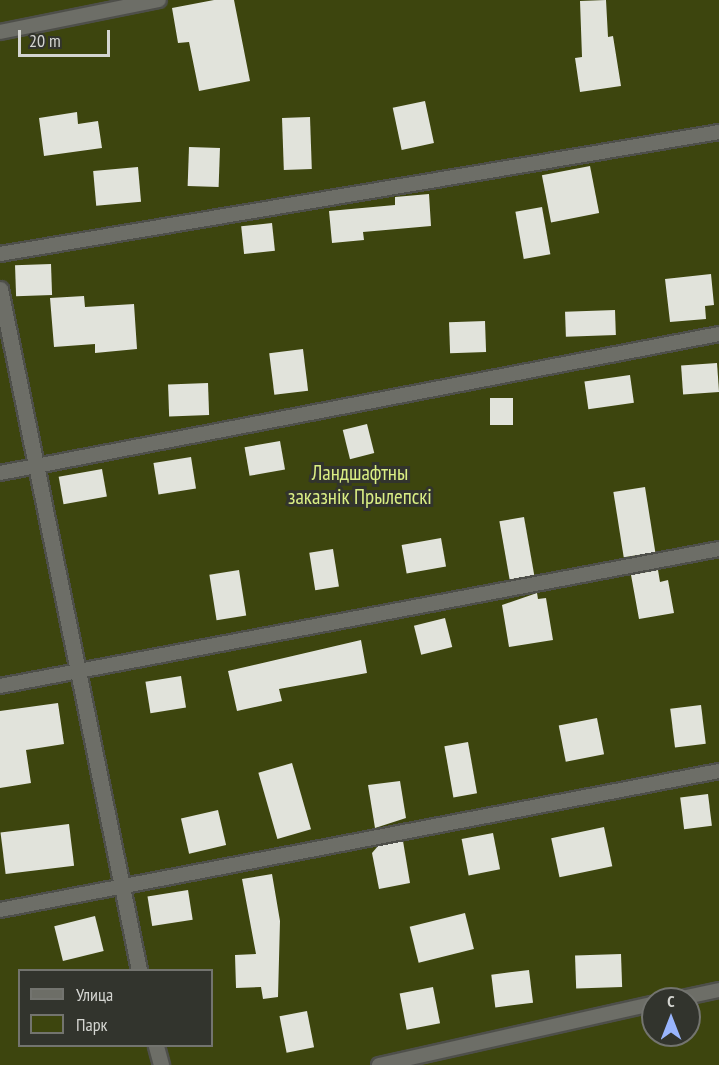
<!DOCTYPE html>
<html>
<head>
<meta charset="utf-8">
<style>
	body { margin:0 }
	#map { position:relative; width:719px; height:1065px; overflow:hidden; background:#32342d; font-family:"PT Sans Narrow",sans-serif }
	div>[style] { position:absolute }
	.green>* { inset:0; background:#3d450e }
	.building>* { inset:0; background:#e1e3db; transform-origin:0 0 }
	.roads { filter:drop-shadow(2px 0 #4e4f4a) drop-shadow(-2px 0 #4e4f4a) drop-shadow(0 2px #4e4f4a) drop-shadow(0 -2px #4e4f4a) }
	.lane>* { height:14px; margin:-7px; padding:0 7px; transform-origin:7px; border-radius:7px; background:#6d6e67 }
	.street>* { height:15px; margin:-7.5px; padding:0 7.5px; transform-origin:7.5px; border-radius:7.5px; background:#6d6e67 }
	span { translate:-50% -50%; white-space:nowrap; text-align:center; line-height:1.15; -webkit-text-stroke:6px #32342d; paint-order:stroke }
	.park-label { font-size:21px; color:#daee84 }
	.legend { position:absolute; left:18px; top:969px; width:195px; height:78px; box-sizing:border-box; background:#32342d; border:2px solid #73746f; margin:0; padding:8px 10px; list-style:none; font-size:18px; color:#d4d5d1 }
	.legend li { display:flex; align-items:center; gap:12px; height:30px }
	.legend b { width:30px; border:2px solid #73746f }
	.north { position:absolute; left:641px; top:987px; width:60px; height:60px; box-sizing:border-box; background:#32342d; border:2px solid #73746f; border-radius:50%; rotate:0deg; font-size:16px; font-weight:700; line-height:24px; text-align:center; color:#d4d5d1 }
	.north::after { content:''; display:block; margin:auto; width:21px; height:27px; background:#99b5fd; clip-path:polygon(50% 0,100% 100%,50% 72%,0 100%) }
	.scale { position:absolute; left:18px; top:30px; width:92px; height:27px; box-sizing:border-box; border:3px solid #d4d5d1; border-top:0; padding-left:8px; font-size:18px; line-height:21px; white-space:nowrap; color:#d4d5d1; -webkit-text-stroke:4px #32342d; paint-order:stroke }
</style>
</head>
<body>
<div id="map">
	<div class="green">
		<i style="clip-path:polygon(evenodd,0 0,719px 0,719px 1065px,0 1065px,0 0,20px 970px,212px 970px,212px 1046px,20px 1046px,20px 970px,0 0,653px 999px,689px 999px,689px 1035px,653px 1035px,653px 999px)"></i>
	</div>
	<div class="building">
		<i style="clip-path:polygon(214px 0,234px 0,250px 81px,199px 91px,189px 42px,178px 43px,172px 8px)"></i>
		<i style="clip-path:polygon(606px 0,608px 37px,613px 36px,621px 86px,580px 92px,575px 58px,582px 57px,580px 1px)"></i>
		<i style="left:425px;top:101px;width:43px;height:33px;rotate:78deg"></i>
		<i style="clip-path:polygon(77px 112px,78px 124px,98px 121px,102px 148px,44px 156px,39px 118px)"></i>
		<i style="left:310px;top:117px;width:52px;height:28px;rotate:88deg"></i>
		<i style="left:189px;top:147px;width:31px;height:39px;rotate:2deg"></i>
		<i style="left:590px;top:166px;width:48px;height:49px;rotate:79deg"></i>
		<i style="left:138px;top:167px;width:35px;height:45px;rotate:85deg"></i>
		<i style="clip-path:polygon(429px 194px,431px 226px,363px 232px,364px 240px,332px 243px,329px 211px,395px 205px,395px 197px)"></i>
		<i style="left:542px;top:207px;width:48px;height:27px;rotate:80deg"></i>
		<i style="left:272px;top:223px;width:28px;height:31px;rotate:84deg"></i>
		<i style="left:51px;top:264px;width:31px;height:36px;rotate:88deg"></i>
		<i style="clip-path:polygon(711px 274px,714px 305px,705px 306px,706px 319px,670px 322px,665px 279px)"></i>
		<i style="clip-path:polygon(84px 296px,85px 307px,134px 304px,137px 349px,95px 353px,95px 344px,54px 347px,50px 298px)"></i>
		<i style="left:615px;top:310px;width:25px;height:50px;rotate:88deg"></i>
		<i style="left:485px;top:321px;width:31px;height:36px;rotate:88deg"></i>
		<i style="left:303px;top:349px;width:42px;height:34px;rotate:83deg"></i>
		<i style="left:717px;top:363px;width:29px;height:36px;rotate:86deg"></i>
		<i style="left:630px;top:375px;width:28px;height:46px;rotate:82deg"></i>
		<i style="left:208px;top:383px;width:32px;height:40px;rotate:88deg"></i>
		<i style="left:490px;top:398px;width:23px;height:27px"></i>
		<i style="left:367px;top:424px;width:30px;height:25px;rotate:76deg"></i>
		<i style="left:280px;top:441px;width:29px;height:36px;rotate:80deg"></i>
		<i style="left:191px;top:457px;width:32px;height:38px;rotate:81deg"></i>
		<i style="left:102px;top:469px;width:28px;height:44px;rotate:80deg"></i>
		<i style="left:645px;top:487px;width:66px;height:32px;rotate:81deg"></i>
		<i style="left:524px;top:517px;width:59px;height:25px;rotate:80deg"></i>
		<i style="left:441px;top:538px;width:29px;height:40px;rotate:80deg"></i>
		<i style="left:333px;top:549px;width:38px;height:24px;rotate:81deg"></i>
		<i style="left:239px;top:570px;width:46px;height:30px;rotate:81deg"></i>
		<i style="clip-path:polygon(658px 570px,660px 582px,668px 580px,674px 613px,639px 619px,631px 575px)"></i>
		<i style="clip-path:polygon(537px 593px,538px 599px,546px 598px,553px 640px,509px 647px,502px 605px)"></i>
		<i style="left:445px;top:618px;width:30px;height:32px;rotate:76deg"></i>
		<i style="clip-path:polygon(361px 640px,367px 673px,279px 689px,282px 701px,237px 711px,228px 671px)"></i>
		<i style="left:181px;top:676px;width:32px;height:36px;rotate:81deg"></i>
		<i style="clip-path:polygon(58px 703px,64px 744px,26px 750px,31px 783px,0 788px,0 711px)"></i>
		<i style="left:701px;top:705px;width:39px;height:31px;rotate:83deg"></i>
		<i style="left:597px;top:718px;width:37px;height:39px;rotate:79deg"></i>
		<i style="left:468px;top:742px;width:52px;height:24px;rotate:80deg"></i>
		<i style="left:292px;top:763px;width:69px;height:35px;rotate:74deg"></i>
		<i style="clip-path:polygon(400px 781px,406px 818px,375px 828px,368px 785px)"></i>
		<i style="left:708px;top:794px;width:32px;height:28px;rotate:83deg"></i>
		<i style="left:218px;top:810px;width:36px;height:38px;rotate:77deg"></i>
		<i style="left:69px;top:824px;width:42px;height:69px;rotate:83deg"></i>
		<i style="left:604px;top:827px;width:40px;height:54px;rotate:78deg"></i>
		<i style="left:493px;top:833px;width:37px;height:32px;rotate:79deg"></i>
		<i style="clip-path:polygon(403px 841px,410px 883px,379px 889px,372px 853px,378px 846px)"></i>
		<i style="clip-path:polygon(272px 874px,280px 921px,278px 997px,263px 999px,261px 987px,236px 988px,235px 955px,256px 954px,242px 879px)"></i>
		<i style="left:188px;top:890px;width:30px;height:41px;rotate:81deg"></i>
		<i style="left:465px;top:913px;width:37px;height:57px;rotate:76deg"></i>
		<i style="left:95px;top:916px;width:36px;height:42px;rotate:76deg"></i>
		<i style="left:621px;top:954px;width:33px;height:46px;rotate:88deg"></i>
		<i style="left:529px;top:970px;width:33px;height:38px;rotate:83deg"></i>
		<i style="left:433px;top:987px;width:37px;height:34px;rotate:79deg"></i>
		<i style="left:307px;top:1011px;width:37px;height:28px;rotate:79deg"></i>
	</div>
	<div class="roads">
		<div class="lane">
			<i style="left:0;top:32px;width:162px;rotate:-11.4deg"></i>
			<i style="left:0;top:254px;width:729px;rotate:-9.63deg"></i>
			<i style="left:0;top:473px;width:732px;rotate:-10.94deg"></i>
			<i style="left:0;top:686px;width:732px;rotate:-10.79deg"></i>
			<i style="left:0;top:910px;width:732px;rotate:-10.94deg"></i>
			<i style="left:677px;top:999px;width:43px;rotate:-12.1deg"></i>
			<i style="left:379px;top:1065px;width:281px;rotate:-12.6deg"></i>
		</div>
		<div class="street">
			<i style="left:0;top:289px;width:695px;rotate:78.46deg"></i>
			<i style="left:156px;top:1046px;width:20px;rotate:75deg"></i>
		</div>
	</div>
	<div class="park-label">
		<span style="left:360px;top:485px">Ландшафтны<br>заказнік Прылепскі</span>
	</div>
	<ul class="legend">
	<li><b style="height:8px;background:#6d6e67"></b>Улица</li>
	<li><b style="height:16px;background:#3d450e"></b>Парк</li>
	</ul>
	<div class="north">С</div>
	<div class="scale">20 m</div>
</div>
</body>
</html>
